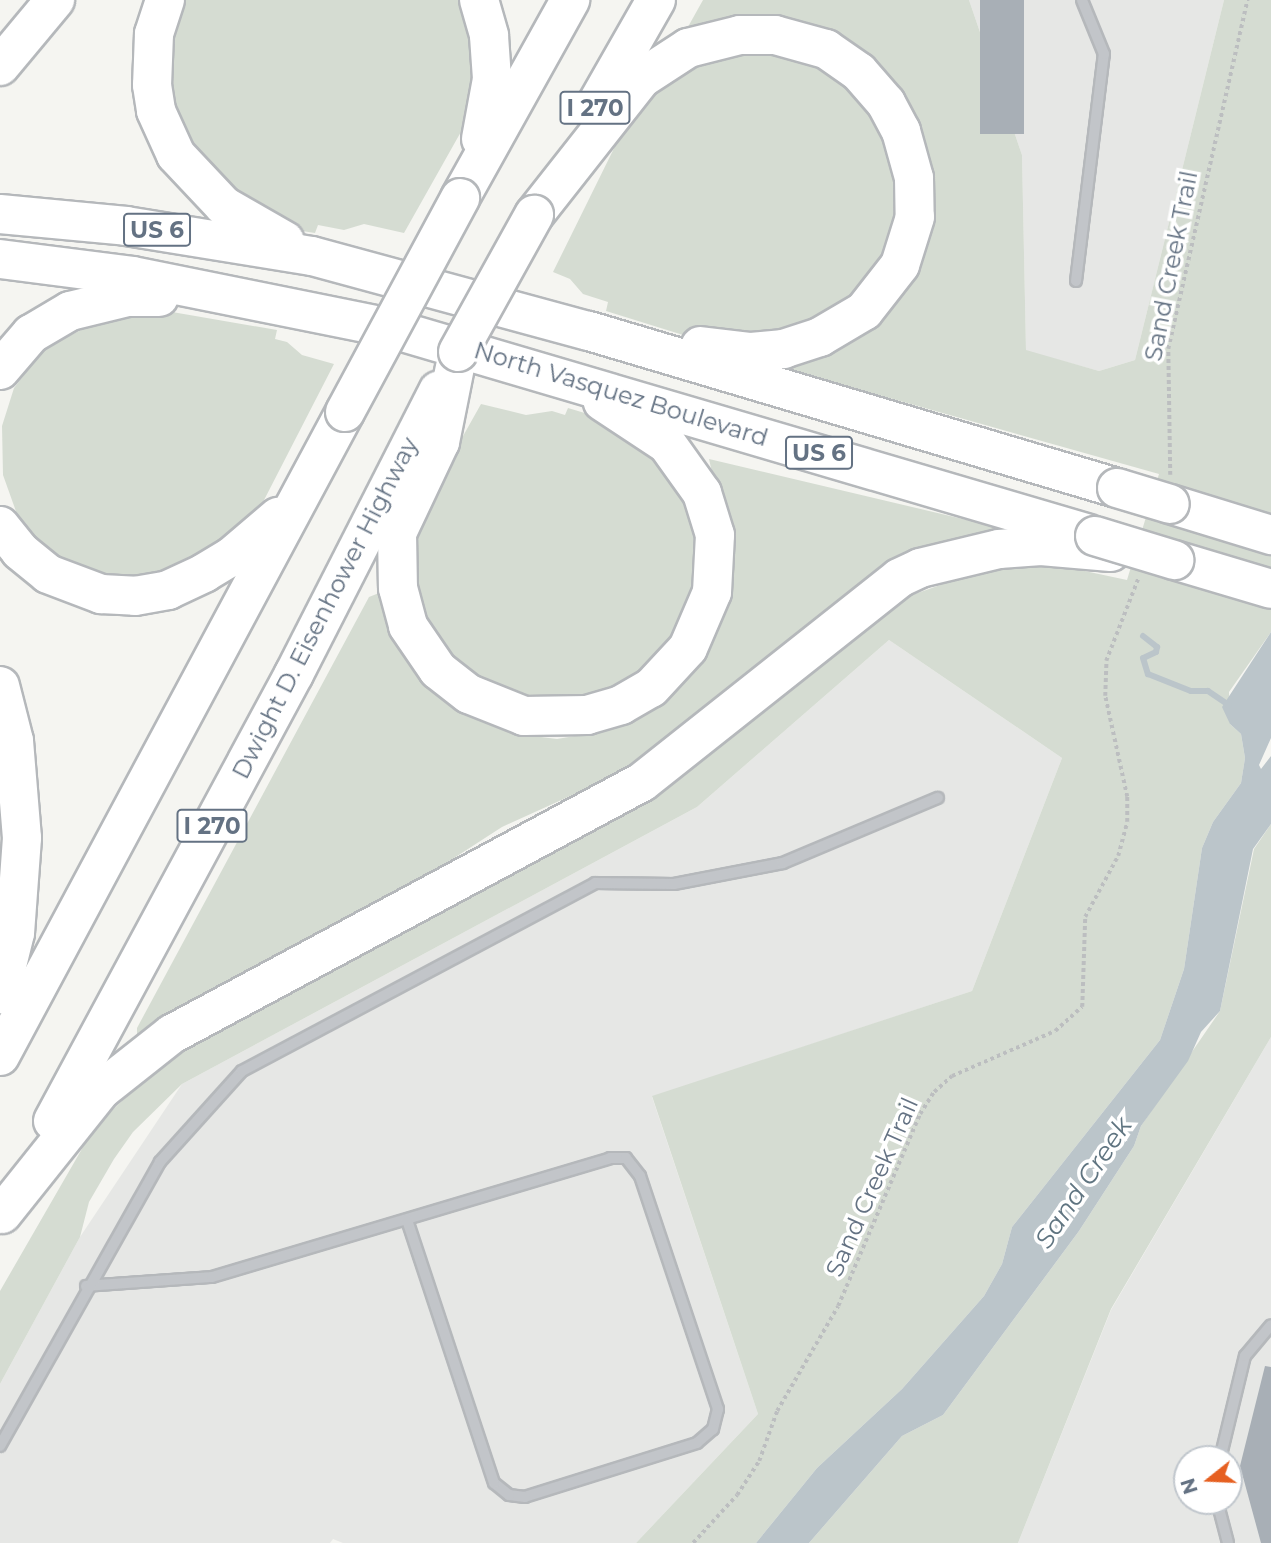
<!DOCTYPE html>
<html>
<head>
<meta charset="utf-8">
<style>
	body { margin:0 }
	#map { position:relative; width:1271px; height:1543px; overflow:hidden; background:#f5f5f1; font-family:Montserrat,sans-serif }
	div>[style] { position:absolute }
	.built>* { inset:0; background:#e6e7e5 }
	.green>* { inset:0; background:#d5dcd2 }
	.water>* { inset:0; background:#bbc5ca }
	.stream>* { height:6px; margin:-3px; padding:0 3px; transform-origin:3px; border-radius:3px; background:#bbc5ca }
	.building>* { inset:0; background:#a8afb6; transform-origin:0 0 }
	.path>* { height:3.5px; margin-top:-1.75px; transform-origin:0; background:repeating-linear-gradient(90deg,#bcbec0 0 3.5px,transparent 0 7px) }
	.roads { filter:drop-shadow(2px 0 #b5b8bb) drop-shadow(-2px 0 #b5b8bb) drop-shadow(0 2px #b5b8bb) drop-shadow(0 -2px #b5b8bb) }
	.lane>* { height:10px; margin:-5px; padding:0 5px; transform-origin:5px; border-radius:5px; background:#c2c5c9 }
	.highway>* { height:38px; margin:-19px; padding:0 19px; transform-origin:19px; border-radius:19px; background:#fff }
	.bridges { filter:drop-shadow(2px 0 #b5b8bb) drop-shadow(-2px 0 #b5b8bb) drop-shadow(0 2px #b5b8bb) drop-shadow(0 -2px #b5b8bb) }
	.highway-bridge>* { height:38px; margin:-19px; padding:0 19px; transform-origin:19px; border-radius:19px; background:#fff }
	span { translate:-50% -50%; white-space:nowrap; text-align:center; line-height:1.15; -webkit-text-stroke:7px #fff; paint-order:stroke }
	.shield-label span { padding:2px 5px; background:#fff; border:2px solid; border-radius:5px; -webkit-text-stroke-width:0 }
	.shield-label { font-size:23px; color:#647283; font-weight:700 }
	.street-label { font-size:24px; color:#647283 }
	.water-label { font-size:26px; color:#5f7480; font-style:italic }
	.north { position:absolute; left:1173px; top:1445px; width:70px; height:70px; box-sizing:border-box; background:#fff; border:2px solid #c1c7cd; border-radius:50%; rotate:252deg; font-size:19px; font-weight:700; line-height:28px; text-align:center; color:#647283 }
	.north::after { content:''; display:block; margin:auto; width:24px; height:32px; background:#e66021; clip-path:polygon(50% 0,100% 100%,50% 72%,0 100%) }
</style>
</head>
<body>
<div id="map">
	<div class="built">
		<i style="clip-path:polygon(969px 0,1224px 0,1135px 360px,1099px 371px,1026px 351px,1022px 155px)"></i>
		<i style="clip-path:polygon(889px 640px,1062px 758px,972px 991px,652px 1097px,758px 1414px,636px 1543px,343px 1543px,333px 1539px,330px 1543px,0 1543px,0 1384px,80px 1237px,182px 1084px,697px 807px)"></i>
		<i style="clip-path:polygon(evenodd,1271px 1037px,1271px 1543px,1018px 1543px,1111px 1310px,1271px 1037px,1187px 1459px,1229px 1459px,1229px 1501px,1187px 1501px,1187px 1459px)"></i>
	</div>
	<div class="green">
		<i style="clip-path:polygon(177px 0,464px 0,474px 31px,471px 114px,404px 233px,364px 224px,344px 230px,318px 225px,315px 233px,289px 229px,236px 206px,166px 111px)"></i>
		<i style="clip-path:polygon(703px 0,969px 0,1022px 155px,1026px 350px,1099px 371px,1135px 360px,1224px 0,1271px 0,1271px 632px,1229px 692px,1230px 724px,1241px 734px,1245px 758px,1241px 783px,1213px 822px,1202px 848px,1184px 969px,1160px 1040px,1012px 1227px,1002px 1264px,984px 1296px,902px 1389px,817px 1468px,756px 1543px,636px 1543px,758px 1414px,652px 1096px,972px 991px,1062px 758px,889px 640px,697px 807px,182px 1084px,133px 1132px,114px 1159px,89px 1202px,80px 1237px,0 1384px,0 1291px,94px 1128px,171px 1053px,653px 795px,733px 737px,901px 599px,985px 569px,1047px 563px,1127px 580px,1159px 474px,772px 365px,880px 320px,915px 271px,878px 72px,684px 34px)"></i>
		<i style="clip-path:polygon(744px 47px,809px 60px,863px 97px,898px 164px,899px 225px,872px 284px,826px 325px,696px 339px,606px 311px,608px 302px,583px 294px,570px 279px,553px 272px,627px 122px,651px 92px,680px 68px)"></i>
		<i style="clip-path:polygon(149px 308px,277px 330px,275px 339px,287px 342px,302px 355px,334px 364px,262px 504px,241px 530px,218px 552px,134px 583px,67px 566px,31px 534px,18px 517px,3px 475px,2px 426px,14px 388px,45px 348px,91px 325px)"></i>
		<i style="clip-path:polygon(481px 404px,526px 415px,552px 411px,565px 415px,568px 408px,598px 417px,669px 466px,703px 542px,690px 623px,631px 690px,551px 710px,465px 679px,412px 598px,417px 518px)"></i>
		<i style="clip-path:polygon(709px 459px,1001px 528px,1003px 540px,957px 546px,645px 762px,502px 827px,420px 880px,256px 967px,137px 1038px,137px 1028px,369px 597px,384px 591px,459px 709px,517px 734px,557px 739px,610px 730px,670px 697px,693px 673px,719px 624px,728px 594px,727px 539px)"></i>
		<i style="clip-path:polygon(1271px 824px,1271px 1037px,1111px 1309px,1018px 1543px,809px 1543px,902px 1436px,943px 1415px,1079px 1231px,1134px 1146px,1141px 1126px,1220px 1011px,1254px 849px)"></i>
	</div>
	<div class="water">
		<i style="clip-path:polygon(1271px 632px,1271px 738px,1259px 765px,1261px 769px,1271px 756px,1271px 824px,1253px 849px,1220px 1011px,1201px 1032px,1188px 1061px,1141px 1126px,1134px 1146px,1079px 1231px,943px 1415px,902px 1436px,809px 1543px,756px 1543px,817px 1468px,902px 1389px,984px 1296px,1002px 1264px,1012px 1227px,1160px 1040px,1184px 969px,1202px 848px,1213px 822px,1241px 783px,1245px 758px,1241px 734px,1230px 724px,1222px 707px)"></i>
	</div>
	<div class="stream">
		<i style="left:1143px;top:636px;width:18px;rotate:38deg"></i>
		<i style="left:1157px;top:647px;width:5px;rotate:101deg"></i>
		<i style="left:1156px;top:652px;width:14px;rotate:155deg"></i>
		<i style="left:1143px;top:658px;width:17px;rotate:73deg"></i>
		<i style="left:1148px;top:674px;width:46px;rotate:21.6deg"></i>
		<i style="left:1191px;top:691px;width:17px"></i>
		<i style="left:1208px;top:691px;width:25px;rotate:34deg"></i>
	</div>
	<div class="building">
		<i style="left:980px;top:0;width:44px;height:134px"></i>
		<i style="clip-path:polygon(1265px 1366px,1271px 1367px,1271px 1543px,1261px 1543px,1240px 1466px)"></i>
	</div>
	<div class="path">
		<i style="left:1170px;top:475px;width:126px;rotate:-90.9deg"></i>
		<i style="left:1168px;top:349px;width:358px;rotate:-77.2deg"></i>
		<i style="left:693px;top:1543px;width:65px;rotate:-47.5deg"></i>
		<i style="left:737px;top:1495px;width:40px;rotate:-57.1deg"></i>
		<i style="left:759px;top:1461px;width:53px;rotate:-70.2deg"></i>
		<i style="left:777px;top:1411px;width:121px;rotate:-59.8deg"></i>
		<i style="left:838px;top:1306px;width:209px;rotate:-66.9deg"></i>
		<i style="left:920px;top:1114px;width:26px;rotate:-58deg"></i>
		<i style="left:934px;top:1092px;width:24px;rotate:-42deg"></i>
		<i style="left:952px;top:1076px;width:112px;rotate:-23.6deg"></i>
		<i style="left:1055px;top:1031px;width:36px;rotate:-42deg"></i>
		<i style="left:1082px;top:1007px;width:90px;rotate:-88.1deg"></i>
		<i style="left:1085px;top:917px;width:69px;rotate:-61.6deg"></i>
		<i style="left:1118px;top:856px;width:35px;rotate:-75deg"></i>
		<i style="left:1127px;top:822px;width:25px;rotate:-90deg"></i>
		<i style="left:1127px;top:797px;width:103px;rotate:-102.3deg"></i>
		<i style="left:1105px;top:696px;width:35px;rotate:-88deg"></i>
		<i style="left:1106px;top:661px;width:88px;rotate:-68.7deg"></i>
	</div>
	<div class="roads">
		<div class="lane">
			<i style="left:1076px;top:281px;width:229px;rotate:-83deg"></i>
			<i style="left:1104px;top:54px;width:58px;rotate:-112.2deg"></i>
			<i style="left:86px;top:1286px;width:126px;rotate:-4.1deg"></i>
			<i style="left:212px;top:1277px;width:415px;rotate:-16.6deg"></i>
			<i style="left:610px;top:1158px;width:16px"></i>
			<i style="left:626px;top:1158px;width:23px;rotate:52deg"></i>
			<i style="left:640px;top:1176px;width:246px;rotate:71.5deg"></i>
			<i style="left:718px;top:1409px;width:21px;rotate:104deg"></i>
			<i style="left:713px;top:1429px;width:21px;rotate:139deg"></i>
			<i style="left:697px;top:1443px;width:180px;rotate:162.6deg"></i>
			<i style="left:525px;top:1497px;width:16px;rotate:-173deg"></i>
			<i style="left:509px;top:1495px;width:19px;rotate:-141deg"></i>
			<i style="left:494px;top:1483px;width:277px;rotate:-108.3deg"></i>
			<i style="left:0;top:1446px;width:326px;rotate:-60.6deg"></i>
			<i style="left:160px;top:1162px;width:122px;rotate:-48deg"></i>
			<i style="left:242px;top:1071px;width:400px;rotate:-28deg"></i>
			<i style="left:595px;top:883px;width:79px;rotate:0.7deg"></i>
			<i style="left:674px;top:884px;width:111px;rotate:-10.9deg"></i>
			<i style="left:783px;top:863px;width:168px;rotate:-22.8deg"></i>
			<i style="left:1220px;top:1459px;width:106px;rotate:-76.4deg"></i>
			<i style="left:1245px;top:1356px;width:40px;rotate:-50deg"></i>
			<i style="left:1217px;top:1501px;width:43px;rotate:75.3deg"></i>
		</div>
		<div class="highway">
			<i style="left:165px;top:0;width:36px;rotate:108deg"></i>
			<i style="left:154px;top:34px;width:51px;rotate:92.2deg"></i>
			<i style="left:152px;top:85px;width:26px;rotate:81deg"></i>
			<i style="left:156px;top:111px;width:48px;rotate:65.6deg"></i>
			<i style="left:176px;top:155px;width:70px;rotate:46.7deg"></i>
			<i style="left:224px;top:206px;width:70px;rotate:29.8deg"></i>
			<i style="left:479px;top:0;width:37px;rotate:74deg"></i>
			<i style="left:489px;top:36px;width:43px;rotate:86deg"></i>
			<i style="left:492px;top:79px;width:61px;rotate:100.4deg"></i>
			<i style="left:0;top:66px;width:86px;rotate:-50.2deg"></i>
			<i style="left:595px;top:107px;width:123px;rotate:-60.3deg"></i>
			<i style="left:460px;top:198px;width:227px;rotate:-60.9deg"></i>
			<i style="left:0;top:214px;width:127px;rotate:5.4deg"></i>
			<i style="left:126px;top:226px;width:188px;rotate:9.2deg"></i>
			<i style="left:312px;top:256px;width:287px;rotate:15.2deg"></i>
			<i style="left:589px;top:331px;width:551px;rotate:16.56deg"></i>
			<i style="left:534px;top:215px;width:174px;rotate:-51.8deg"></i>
			<i style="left:642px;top:78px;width:55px;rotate:-33.1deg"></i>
			<i style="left:688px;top:48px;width:54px;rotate:-14deg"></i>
			<i style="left:740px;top:35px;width:35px"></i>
			<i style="left:775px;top:35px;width:53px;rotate:15.4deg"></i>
			<i style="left:826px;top:49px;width:40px;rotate:34.9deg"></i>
			<i style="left:859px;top:72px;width:41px;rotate:48.9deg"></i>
			<i style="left:886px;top:103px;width:32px;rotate:62deg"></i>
			<i style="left:901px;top:131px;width:49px;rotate:74.5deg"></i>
			<i style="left:914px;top:178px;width:39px;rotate:89deg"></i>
			<i style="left:915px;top:217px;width:50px;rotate:107.4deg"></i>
			<i style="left:900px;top:265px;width:58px;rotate:128deg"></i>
			<i style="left:864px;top:311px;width:51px;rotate:149.4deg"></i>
			<i style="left:820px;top:337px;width:38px;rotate:162deg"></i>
			<i style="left:784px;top:349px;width:33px;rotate:175deg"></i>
			<i style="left:751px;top:352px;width:51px;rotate:-173.3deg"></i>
			<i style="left:0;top:259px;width:133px;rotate:7.3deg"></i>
			<i style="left:132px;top:276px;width:259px;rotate:11.4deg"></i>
			<i style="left:386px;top:327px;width:733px;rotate:16.41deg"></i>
			<i style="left:458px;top:352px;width:92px;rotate:101.3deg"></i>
			<i style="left:440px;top:442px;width:101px;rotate:115.3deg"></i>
			<i style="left:397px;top:533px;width:55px;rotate:89deg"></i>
			<i style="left:398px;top:588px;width:39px;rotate:75deg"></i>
			<i style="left:408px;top:626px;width:53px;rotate:55.7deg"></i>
			<i style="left:438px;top:670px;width:39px;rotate:38deg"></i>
			<i style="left:469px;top:694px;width:59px;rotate:21.8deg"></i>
			<i style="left:524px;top:716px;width:63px;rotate:-0.9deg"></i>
			<i style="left:587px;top:715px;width:35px;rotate:-16deg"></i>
			<i style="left:621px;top:705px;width:34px;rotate:-30deg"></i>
			<i style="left:651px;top:688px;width:54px;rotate:-47.2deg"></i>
			<i style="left:688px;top:648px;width:61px;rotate:-66.8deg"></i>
			<i style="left:712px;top:592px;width:57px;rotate:-87deg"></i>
			<i style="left:715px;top:535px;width:44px;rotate:-107.2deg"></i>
			<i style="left:702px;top:493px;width:60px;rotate:-125.5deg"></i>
			<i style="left:667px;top:444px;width:77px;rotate:-146.7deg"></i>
			<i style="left:0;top:370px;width:48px;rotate:-49.3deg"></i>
			<i style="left:31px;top:334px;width:45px;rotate:-30.5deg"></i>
			<i style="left:70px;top:311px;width:60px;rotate:-13.6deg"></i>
			<i style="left:128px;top:297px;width:31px"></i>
			<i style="left:1170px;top:504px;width:106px;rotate:17.1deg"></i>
			<i style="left:0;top:526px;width:32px;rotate:51deg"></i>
			<i style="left:20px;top:551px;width:36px;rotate:39deg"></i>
			<i style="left:48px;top:574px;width:57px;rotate:20.7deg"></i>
			<i style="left:101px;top:594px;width:34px;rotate:3deg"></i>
			<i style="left:135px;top:596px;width:34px;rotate:-10deg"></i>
			<i style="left:168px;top:590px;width:40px;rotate:-25deg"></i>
			<i style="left:204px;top:573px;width:31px;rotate:-31deg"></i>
			<i style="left:231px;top:557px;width:62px;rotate:-40.4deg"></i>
			<i style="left:1174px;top:560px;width:101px;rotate:16.6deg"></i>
			<i style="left:0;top:686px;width:57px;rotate:75.7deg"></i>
			<i style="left:14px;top:741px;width:97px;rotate:85.3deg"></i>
			<i style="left:22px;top:838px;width:95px;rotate:94.2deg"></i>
			<i style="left:15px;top:933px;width:63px;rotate:103.8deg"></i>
			<i style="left:0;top:1056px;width:731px;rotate:-61.82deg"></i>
			<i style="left:53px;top:1121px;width:508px;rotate:-61.67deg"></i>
			<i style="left:294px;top:674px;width:318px;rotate:-63deg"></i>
			<i style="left:2px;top:1214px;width:159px;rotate:-51.4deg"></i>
			<i style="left:101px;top:1090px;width:90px;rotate:-38.3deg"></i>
			<i style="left:172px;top:1034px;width:533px;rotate:-28.2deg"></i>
			<i style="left:642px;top:782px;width:328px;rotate:-38.4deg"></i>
			<i style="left:899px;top:578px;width:23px;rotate:-25deg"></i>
			<i style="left:920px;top:568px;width:81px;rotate:-13.5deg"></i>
			<i style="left:999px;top:549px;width:42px;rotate:-4.1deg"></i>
			<i style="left:1041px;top:546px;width:70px;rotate:4.9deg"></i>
		</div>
	</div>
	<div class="bridges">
		<div class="highway-bridge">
			<i style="left:458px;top:352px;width:157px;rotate:-61deg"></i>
			<i style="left:345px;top:412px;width:243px;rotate:-61.7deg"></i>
			<i style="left:1117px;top:488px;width:55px;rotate:16.8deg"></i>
			<i style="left:1095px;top:536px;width:83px;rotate:16.9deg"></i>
		</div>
	</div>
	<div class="shield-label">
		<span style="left:595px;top:108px">I 270</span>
		<span style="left:157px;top:230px">US 6</span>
		<span style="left:819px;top:453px">US 6</span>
		<span style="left:212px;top:826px">I 270</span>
	</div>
	<div class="street-label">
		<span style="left:1171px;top:266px;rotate:-79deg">Sand Creek Trail</span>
		<span style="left:621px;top:394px;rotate:17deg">North Vasquez Boulevard</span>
		<span style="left:325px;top:608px;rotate:-63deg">Dwight D. Eisenhower Highway</span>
		<span style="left:872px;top:1187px;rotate:-66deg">Sand Creek Trail</span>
	</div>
	<div class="water-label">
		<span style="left:1084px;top:1183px;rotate:-56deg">Sand Creek</span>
	</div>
	<div class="north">N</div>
</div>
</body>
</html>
